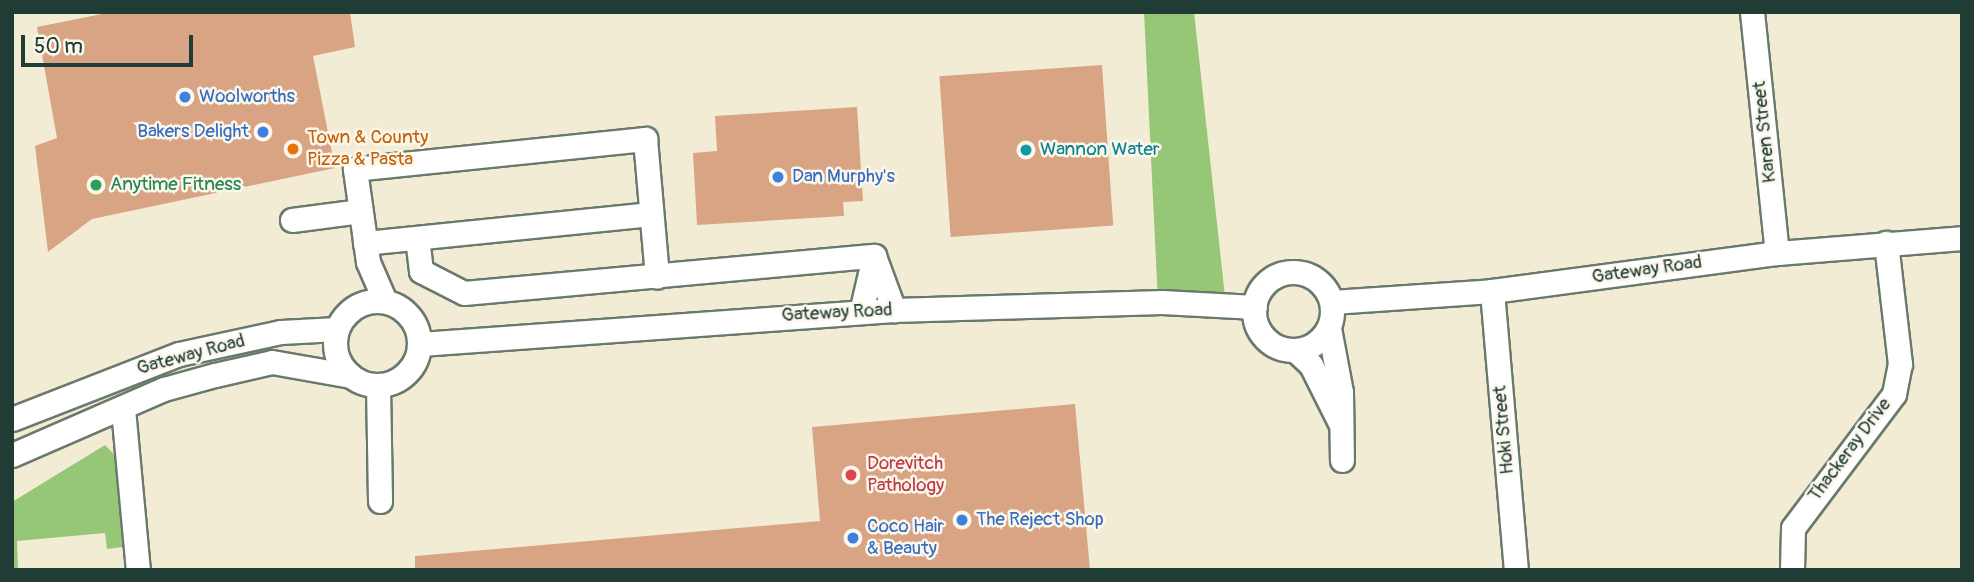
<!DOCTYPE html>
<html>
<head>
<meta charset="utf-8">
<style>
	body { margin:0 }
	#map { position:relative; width:1974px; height:582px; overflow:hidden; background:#f3ecd5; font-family:Pangolin,sans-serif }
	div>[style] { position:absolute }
	.green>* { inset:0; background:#95c776 }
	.building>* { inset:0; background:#d9a483; transform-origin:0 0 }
	.roads { filter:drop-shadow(2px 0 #697a6c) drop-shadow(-2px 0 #697a6c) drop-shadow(0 2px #697a6c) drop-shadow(0 -2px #697a6c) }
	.minor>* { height:23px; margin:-11.5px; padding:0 11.5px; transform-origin:11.5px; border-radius:11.5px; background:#fff }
	.minor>.ring { margin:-11.5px; padding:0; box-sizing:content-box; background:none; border:23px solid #fff; border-radius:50% }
	.dots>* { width:19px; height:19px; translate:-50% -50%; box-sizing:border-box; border:4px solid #fbf7ec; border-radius:50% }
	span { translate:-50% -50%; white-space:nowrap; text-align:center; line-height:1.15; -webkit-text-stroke:5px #fbf7ec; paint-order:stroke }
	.shop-label { font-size:19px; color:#366cbe }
	.left { translate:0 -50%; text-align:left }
	.right { translate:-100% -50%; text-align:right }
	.street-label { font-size:19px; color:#1f3d34 }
	.food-label { font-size:19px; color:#c56008 }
	.culture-label { font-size:19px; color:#0d838f }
	.leisure-label { font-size:19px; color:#27864d }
	.health-label { font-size:19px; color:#be3a42 }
	.frame { position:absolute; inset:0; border:14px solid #1f3d34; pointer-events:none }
	.scale { position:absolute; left:21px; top:35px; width:172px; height:32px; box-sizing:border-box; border:4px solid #1f3d34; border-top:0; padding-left:9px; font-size:21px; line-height:24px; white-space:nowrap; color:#1f3d34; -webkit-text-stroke:5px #fbf7ec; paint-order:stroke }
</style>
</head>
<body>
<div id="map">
	<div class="green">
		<i style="clip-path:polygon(1144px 12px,1194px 12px,1226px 306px,1158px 302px)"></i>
		<i style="clip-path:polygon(105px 445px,117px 457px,123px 547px,107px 549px,105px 533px,17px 541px,18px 570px,12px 570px,12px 502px)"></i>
	</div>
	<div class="building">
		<i style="clip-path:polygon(112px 12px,350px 12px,355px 47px,313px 56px,335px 168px,92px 219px,48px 252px,35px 146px,57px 138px,37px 27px)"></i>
		<i style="left:1102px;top:65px;width:161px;height:163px;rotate:86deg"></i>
		<i style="clip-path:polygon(857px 107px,863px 201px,843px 202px,844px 216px,697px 225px,693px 153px,717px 151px,715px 116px)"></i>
		<i style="clip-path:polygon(1075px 404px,1090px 570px,415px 570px,415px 556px,820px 521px,812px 427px)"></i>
	</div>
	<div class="roads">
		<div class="minor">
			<i style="left:1752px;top:12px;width:242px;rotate:84.1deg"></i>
			<i style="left:292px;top:220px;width:69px;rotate:-7.5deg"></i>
			<i style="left:417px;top:238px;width:33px;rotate:83deg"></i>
			<i style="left:421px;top:271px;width:48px;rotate:27.1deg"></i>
			<i style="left:464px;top:293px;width:412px;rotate:-5.2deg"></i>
			<i style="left:365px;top:243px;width:286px;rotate:-5.8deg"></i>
			<i style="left:874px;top:256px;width:58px;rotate:69.7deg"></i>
			<i class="ring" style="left:1254px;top:272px;width:55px;height:55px"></i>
			<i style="left:1492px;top:291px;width:280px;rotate:85.1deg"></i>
			<i class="ring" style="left:335px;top:301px;width:61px;height:61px"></i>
			<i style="left:385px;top:301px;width:43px;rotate:-113.6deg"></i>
			<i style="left:368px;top:262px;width:94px;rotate:-98deg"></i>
			<i style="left:355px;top:169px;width:292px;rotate:-5.9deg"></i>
			<i style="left:645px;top:139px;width:138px;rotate:85deg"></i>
			<i style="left:1332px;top:302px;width:160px;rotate:-3.9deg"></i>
			<i style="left:1492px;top:291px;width:288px;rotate:-7.6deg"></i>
			<i style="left:1777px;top:253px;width:186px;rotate:-4.6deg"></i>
			<i style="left:861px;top:312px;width:57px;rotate:-76.9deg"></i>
			<i style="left:1329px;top:328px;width:65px;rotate:79.4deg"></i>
			<i style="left:1341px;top:392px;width:68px;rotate:89.2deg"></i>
			<i style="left:420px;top:344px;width:475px;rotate:-4.1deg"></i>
			<i style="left:894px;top:310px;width:268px;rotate:-1.7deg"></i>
			<i style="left:1162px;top:302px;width:93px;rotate:3.1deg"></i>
			<i style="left:1295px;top:350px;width:22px;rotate:43deg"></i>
			<i style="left:1311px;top:365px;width:65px;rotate:63.4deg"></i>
			<i style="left:378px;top:385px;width:116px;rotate:89deg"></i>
			<i style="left:123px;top:409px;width:162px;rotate:84.7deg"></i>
			<i style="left:12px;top:419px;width:179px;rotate:-21.3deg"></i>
			<i style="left:179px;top:354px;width:104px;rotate:-12.2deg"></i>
			<i style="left:281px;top:332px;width:56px;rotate:-3.1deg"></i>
			<i style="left:12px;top:455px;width:166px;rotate:-23.5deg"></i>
			<i style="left:164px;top:389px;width:53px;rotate:-15.4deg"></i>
			<i style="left:215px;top:375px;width:58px;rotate:-12.8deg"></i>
			<i style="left:272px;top:362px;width:80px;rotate:10deg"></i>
			<i style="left:1792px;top:570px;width:42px;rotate:-88.6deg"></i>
			<i style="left:1793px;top:528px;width:168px;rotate:-53deg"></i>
			<i style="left:1894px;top:394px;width:31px;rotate:-79deg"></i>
			<i style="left:1900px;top:364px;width:122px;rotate:-96.6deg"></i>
		</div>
	</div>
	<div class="dots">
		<i style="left:185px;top:97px;background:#3f7fe0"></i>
		<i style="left:263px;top:132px;background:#3f7fe0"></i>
		<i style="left:293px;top:149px;background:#e8710a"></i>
		<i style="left:1026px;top:150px;background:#0f9aa8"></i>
		<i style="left:778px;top:177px;background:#3f7fe0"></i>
		<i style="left:96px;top:185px;background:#2e9e5b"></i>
		<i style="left:851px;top:475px;background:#e0444e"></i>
		<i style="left:962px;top:520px;background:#3f7fe0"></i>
		<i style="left:853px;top:538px;background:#3f7fe0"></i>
	</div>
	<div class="shop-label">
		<span class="left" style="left:199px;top:97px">Woolworths</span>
		<span class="right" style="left:249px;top:132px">Bakers Delight</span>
		<span class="left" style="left:792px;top:177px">Dan Murphy's</span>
		<span class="left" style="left:976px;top:520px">The Reject Shop</span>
		<span class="left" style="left:867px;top:538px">Coco Hair<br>&amp; Beauty</span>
	</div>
	<div class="street-label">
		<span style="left:1765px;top:132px;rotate:-96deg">Karen Street</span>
		<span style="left:1647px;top:270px;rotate:-8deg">Gateway Road</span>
		<span style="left:837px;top:313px;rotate:-3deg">Gateway Road</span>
		<span style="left:191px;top:355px;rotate:-15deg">Gateway Road</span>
		<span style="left:1504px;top:430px;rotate:-95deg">Hoki Street</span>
		<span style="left:1850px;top:450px;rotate:-53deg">Thackeray Drive</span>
	</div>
	<div class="food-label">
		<span class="left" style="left:307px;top:149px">Town &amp; County<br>Pizza &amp; Pasta</span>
	</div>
	<div class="culture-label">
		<span class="left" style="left:1040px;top:150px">Wannon Water</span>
	</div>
	<div class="leisure-label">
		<span class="left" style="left:110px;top:185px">Anytime Fitness</span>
	</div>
	<div class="health-label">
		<span class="left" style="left:867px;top:475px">Dorevitch<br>Pathology</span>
	</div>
	<div class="frame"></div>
	<div class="scale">50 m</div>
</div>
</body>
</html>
